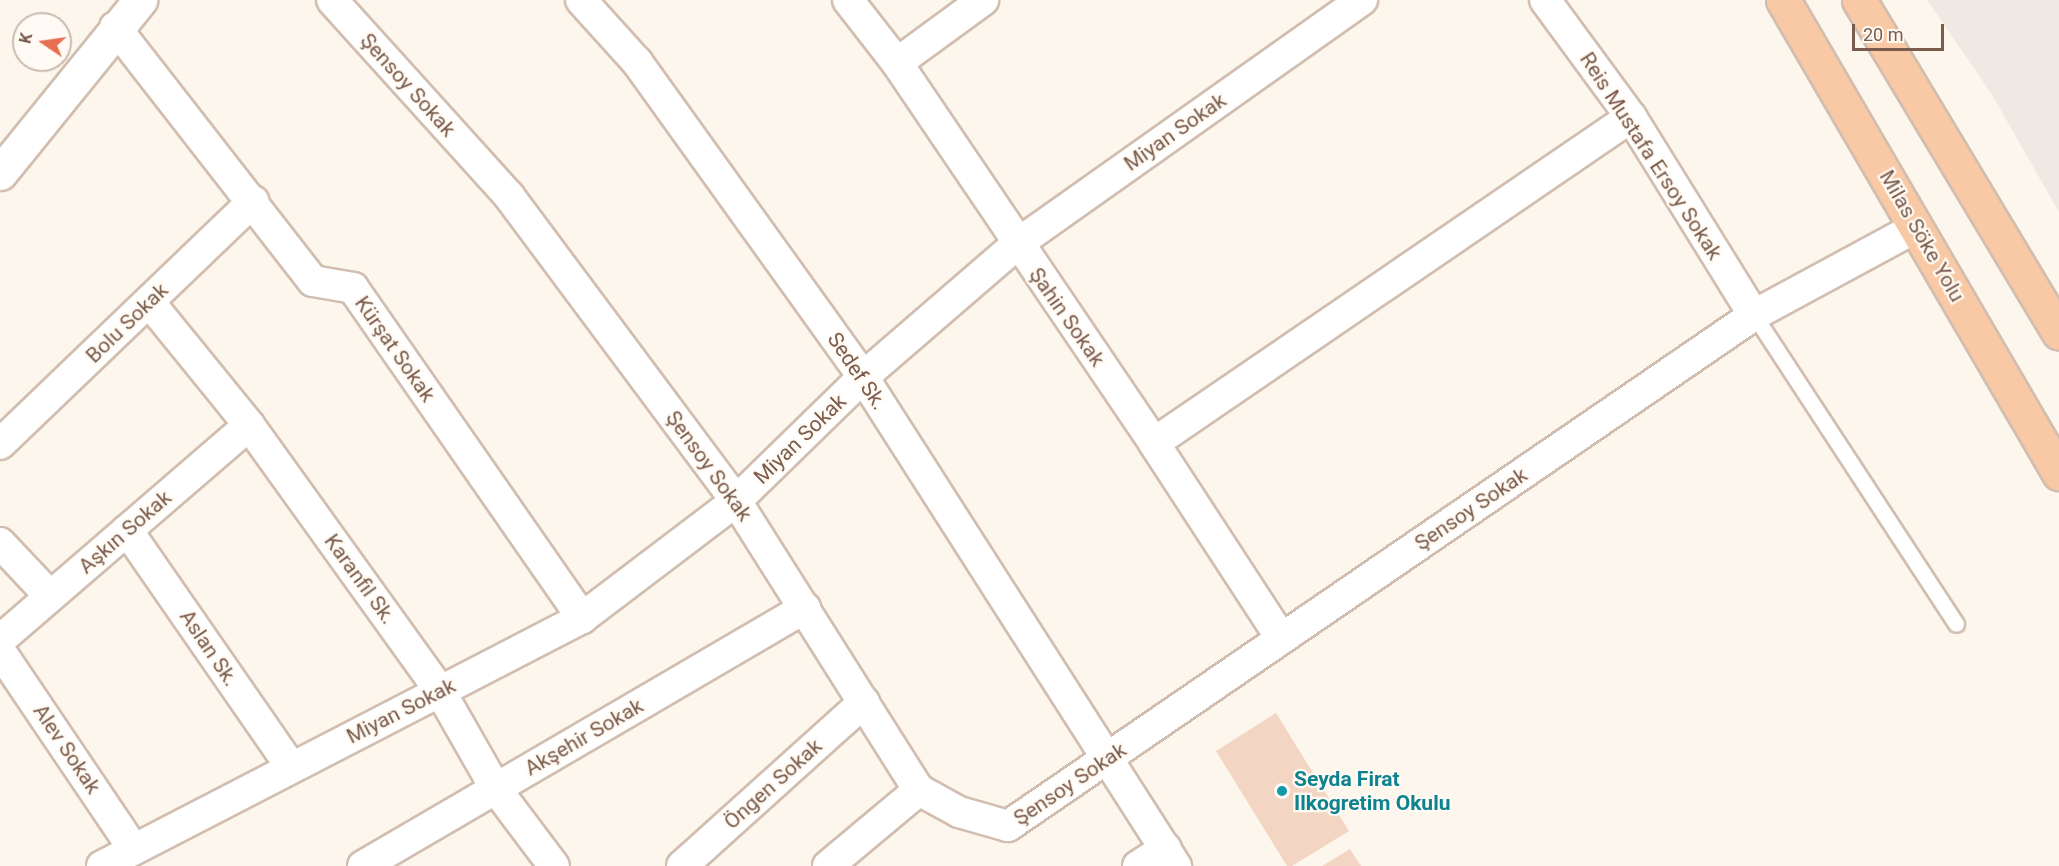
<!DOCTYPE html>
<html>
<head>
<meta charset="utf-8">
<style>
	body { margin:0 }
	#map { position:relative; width:2059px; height:866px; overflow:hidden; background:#fdf6ec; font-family:Roboto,sans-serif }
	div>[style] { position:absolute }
	.industrial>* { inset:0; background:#efe9e4 }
	.building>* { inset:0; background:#f3d5c3 }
	.roads { filter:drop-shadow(2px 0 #d1beb0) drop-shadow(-2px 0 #d1beb0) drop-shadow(0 2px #d1beb0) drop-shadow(0 -2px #d1beb0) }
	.service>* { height:15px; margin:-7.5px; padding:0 7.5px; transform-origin:7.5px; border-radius:7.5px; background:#fff }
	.minor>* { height:30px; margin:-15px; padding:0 15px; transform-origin:15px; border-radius:15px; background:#fff }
	.tertiary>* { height:33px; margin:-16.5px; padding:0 16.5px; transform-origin:16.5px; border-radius:16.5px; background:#fff }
	.trunk>* { height:33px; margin:-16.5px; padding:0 16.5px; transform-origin:16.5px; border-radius:16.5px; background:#f9c8a4 }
	.dots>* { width:16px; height:16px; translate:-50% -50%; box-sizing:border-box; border:3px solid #fffaf3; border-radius:50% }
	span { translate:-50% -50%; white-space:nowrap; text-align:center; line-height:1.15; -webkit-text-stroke:4.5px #fffaf3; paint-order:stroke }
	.street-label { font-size:21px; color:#7a5c4d }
	.culture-label { font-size:21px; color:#0d838f; font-weight:700 }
	.left { translate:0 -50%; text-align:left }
	.north { position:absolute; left:12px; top:12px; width:60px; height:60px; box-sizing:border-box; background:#fffaf3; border:2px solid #cabbb1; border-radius:50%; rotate:283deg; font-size:16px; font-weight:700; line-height:24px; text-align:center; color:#7a5c4d }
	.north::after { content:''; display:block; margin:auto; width:21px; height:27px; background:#e76f51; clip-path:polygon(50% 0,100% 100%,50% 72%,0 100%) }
	.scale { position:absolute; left:1852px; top:24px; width:92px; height:27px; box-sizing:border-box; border:3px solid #7a5c4d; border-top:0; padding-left:8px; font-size:18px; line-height:21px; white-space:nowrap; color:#7a5c4d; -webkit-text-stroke:4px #fffaf3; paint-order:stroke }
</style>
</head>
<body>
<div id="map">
	<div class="industrial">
		<i style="clip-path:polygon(1927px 0,2059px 0,2059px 212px,1991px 93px)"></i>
	</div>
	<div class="building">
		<i style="clip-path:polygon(1276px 713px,1349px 831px,1292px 866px,1287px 866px,1216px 751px)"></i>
		<i style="clip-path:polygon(1350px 849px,1361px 866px,1322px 866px)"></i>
	</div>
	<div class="roads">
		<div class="service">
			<i style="left:1754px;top:315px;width:369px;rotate:56.8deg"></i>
		</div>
		<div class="minor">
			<i style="left:332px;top:0;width:264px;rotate:47.9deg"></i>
			<i style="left:509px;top:196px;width:380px;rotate:53.3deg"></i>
			<i style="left:736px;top:501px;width:342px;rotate:57.7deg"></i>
			<i style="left:919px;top:790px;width:46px;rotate:28.8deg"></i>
			<i style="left:959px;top:812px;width:51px;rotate:15.9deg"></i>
			<i style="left:1008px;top:826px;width:904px;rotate:-34.41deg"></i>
			<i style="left:1754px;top:315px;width:185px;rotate:-28.4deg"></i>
			<i style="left:581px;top:0;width:84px;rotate:47.9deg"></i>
			<i style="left:637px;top:62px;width:388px;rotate:54.3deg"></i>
			<i style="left:863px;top:377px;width:581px;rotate:57.38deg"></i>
			<i style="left:848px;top:0;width:80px;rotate:52.1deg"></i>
			<i style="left:897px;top:63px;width:459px;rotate:55.9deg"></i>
			<i style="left:1154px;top:443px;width:233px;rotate:56.9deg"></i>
			<i style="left:1545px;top:0;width:145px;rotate:53.7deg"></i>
			<i style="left:1631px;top:117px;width:233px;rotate:58.2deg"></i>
			<i style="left:115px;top:27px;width:322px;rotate:52.1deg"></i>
			<i style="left:313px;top:281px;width:41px;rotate:9.9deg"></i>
			<i style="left:353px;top:288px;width:402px;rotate:55.2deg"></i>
			<i style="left:897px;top:63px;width:107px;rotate:-36.2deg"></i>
			<i style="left:150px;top:303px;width:157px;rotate:50.9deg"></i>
			<i style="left:249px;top:425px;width:327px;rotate:54.3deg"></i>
			<i style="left:440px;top:691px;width:113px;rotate:60.3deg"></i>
			<i style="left:496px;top:789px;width:96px;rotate:53deg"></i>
			<i style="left:1154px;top:443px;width:578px;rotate:-34.35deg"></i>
			<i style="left:0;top:444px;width:351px;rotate:-43.8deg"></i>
			<i style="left:127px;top:530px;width:288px;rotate:55.3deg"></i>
			<i style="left:0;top:543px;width:73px;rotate:46.7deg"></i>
			<i style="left:0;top:640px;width:329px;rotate:-40.8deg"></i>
			<i style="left:0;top:651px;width:238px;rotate:56deg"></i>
			<i style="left:102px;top:866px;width:540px;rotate:-27.32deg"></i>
			<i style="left:582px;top:618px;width:193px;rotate:-37.2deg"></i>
			<i style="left:736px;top:501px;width:177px;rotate:-44.3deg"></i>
			<i style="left:863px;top:377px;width:203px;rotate:-40.8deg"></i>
			<i style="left:1017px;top:244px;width:423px;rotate:-35.3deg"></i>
			<i style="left:363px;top:866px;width:512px;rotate:-30.27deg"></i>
			<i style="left:682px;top:866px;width:245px;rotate:-42deg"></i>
			<i style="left:828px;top:866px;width:119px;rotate:-39.9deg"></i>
			<i style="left:1138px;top:866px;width:33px;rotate:-33deg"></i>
		</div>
		<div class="tertiary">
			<i style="left:0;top:173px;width:223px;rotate:-51deg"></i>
		</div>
		<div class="trunk">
			<i style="left:1783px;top:0;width:548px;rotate:59.74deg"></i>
			<i style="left:1859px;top:0;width:388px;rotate:59deg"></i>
		</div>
	</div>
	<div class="dots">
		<i style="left:1282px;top:791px;background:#0f9aa8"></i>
	</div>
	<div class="street-label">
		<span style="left:408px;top:85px;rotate:48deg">Şensoy Sokak</span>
		<span style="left:1175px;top:132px;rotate:-35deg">Miyan Sokak</span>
		<span style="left:1651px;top:156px;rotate:57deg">Reis Mustafa Ersoy Sokak</span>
		<span style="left:1922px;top:236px;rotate:60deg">Milas Söke Yolu</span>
		<span style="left:1067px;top:317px;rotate:55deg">Şahin Sokak</span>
		<span style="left:127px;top:323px;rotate:-44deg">Bolu Sokak</span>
		<span style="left:395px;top:349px;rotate:55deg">Kürşat Sokak</span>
		<span style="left:857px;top:371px;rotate:56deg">Sedef Sk.</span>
		<span style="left:800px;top:439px;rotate:-44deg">Miyan Sokak</span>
		<span style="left:709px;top:466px;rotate:54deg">Şensoy Sokak</span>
		<span style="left:1471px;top:509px;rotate:-34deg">Şensoy Sokak</span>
		<span style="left:125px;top:532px;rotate:-41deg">Aşkın Sokak</span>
		<span style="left:360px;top:579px;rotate:54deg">Karanfil Sk.</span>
		<span style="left:209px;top:648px;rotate:56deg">Aslan Sk.</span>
		<span style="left:401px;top:711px;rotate:-27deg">Miyan Sokak</span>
		<span style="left:584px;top:737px;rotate:-30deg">Akşehir Sokak</span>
		<span style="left:67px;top:749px;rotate:56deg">Alev Sokak</span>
		<span style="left:773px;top:784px;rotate:-42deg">Öngen Sokak</span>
		<span style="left:1070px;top:784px;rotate:-34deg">Şensoy Sokak</span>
	</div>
	<div class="culture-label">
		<span class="left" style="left:1294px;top:791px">Seyda Firat<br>Ilkogretim Okulu</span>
	</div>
	<div class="north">K</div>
	<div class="scale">20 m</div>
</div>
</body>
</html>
